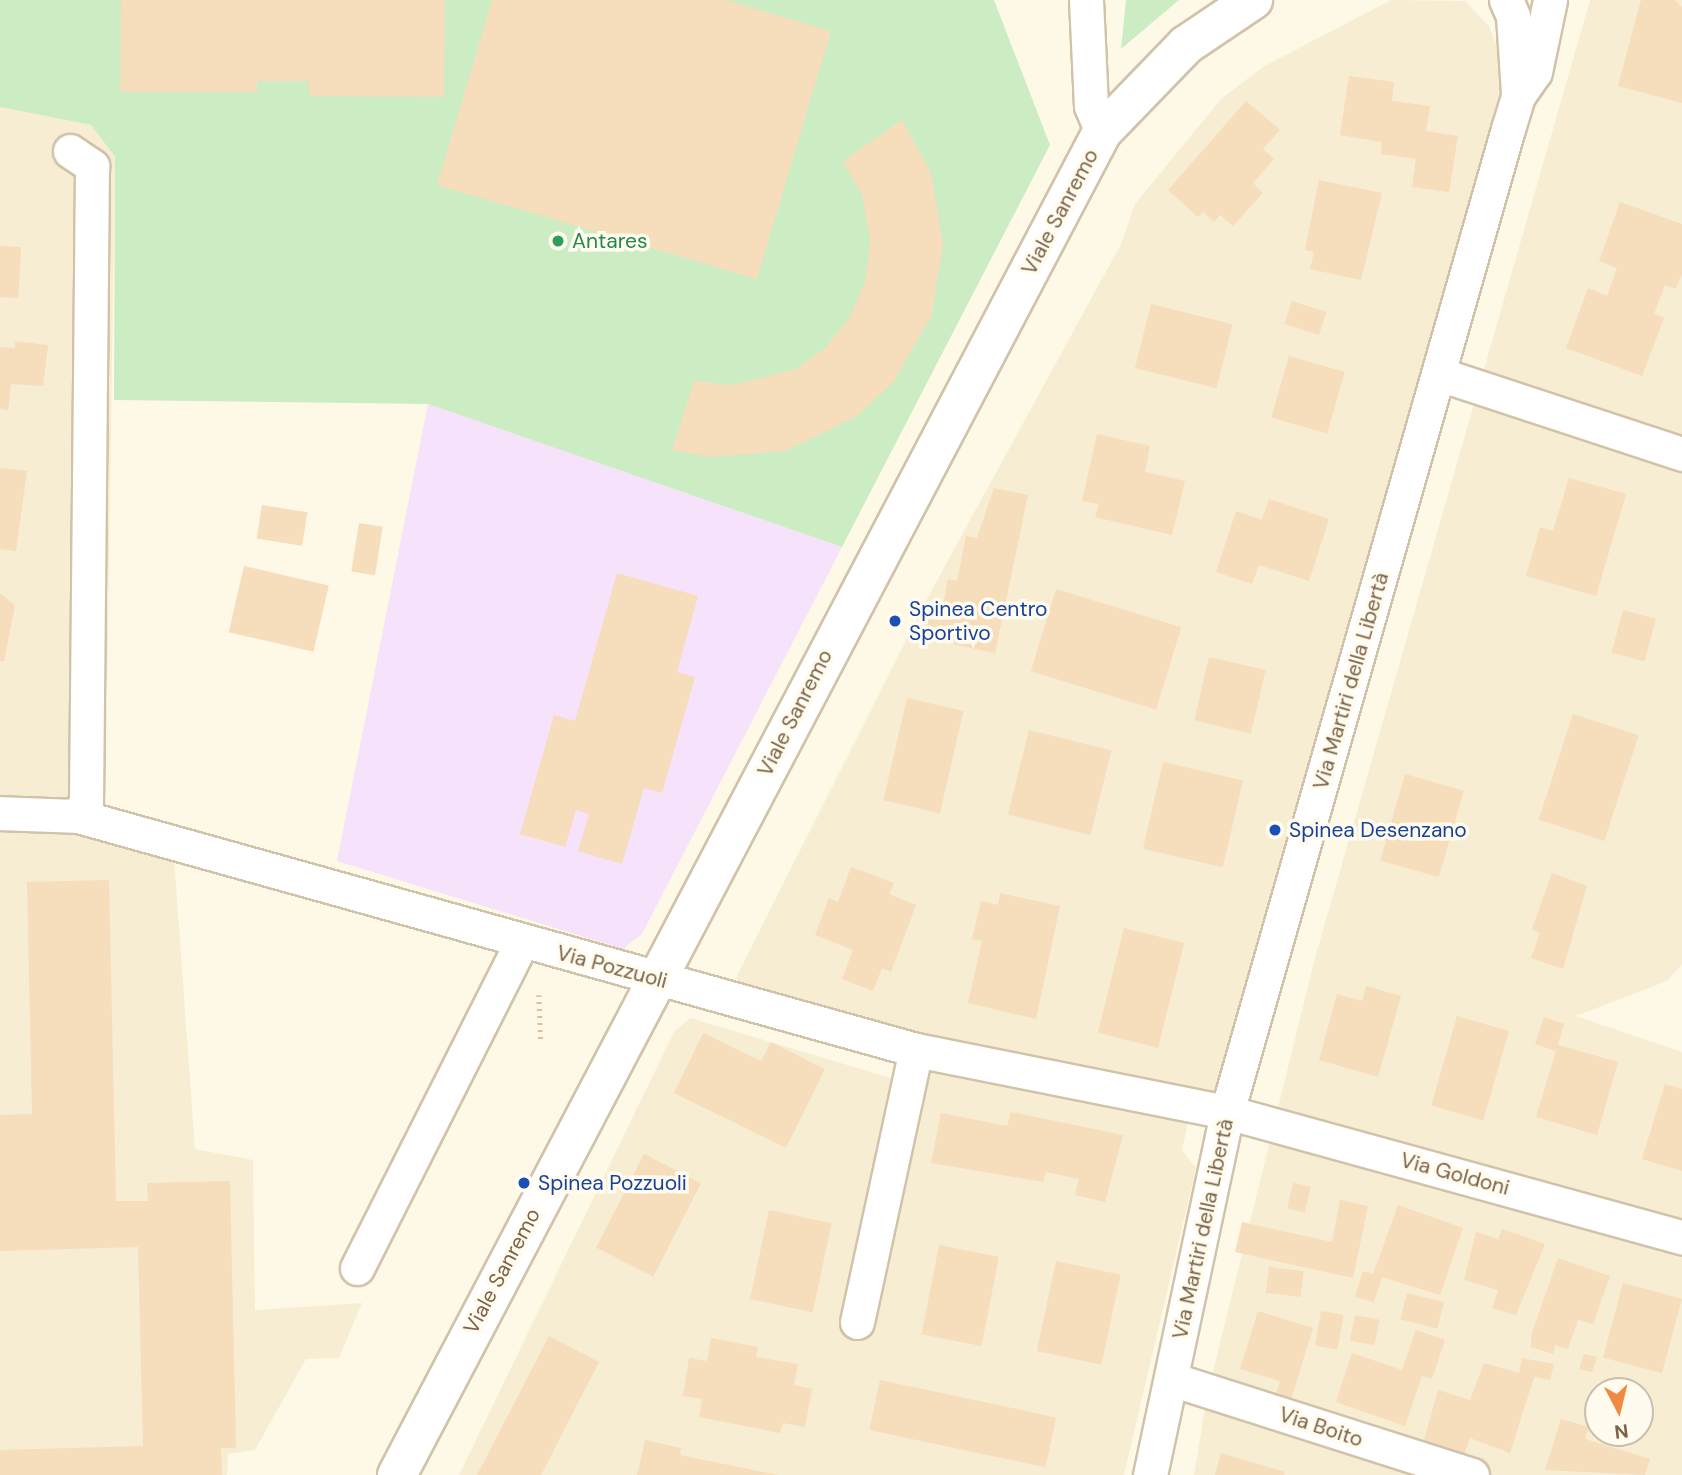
<!DOCTYPE html>
<html>
<head>
<meta charset="utf-8">
<style>
	body { margin:0 }
	#map { position:relative; width:1682px; height:1475px; overflow:hidden; background:#fef9e6; font-family:"DM Sans",sans-serif }
	div>[style] { position:absolute }
	.residential>* { inset:0; background:#f6edd3 }
	.education>* { inset:0; background:#f6e2fa }
	.green>* { inset:0; background:#ccedc3 }
	.building>* { inset:0; background:#f6ddbb; transform-origin:0 0 }
	.path>* { height:4.5px; margin-top:-2.25px; transform-origin:0; background:repeating-linear-gradient(90deg,#dbc19e 0 2px,transparent 0 7px) }
	.roads { filter:drop-shadow(2px 0 #d1c2aa) drop-shadow(-2px 0 #d1c2aa) drop-shadow(0 2px #d1c2aa) drop-shadow(0 -2px #d1c2aa) }
	.minor>* { height:33px; margin:-16.5px; padding:0 16.5px; transform-origin:16.5px; border-radius:16.5px; background:#fff }
	.tertiary>* { height:38px; margin:-19px; padding:0 19px; transform-origin:19px; border-radius:19px; background:#fff }
	.dots>* { width:19px; height:19px; translate:-50% -50%; box-sizing:border-box; border:4px solid #fffbee; border-radius:50% }
	span { translate:-50% -50%; white-space:nowrap; text-align:center; line-height:1.15; -webkit-text-stroke:7px #fffbee; paint-order:stroke }
	.street-label { font-size:21px; color:#7a6348 }
	.leisure-label { font-size:21px; color:#27864d }
	.left { translate:0 -50%; text-align:left }
	.transit-label { font-size:21px; color:#164399 }
	.north { position:absolute; left:1584px; top:1377px; width:70px; height:70px; box-sizing:border-box; background:#fffbee; border:2px solid #cabeac; border-radius:50%; rotate:173deg; font-size:19px; font-weight:700; line-height:28px; text-align:center; color:#7a6348 }
	.north::after { content:''; display:block; margin:auto; width:24px; height:32px; background:#f08942; clip-path:polygon(50% 0,100% 100%,50% 72%,0 100%) }
</style>
</head>
<body>
<div id="map">
	<div class="residential">
		<i style="clip-path:polygon(1391px 0,1465px 1px,1489px 26px,1506px 71px,1252px 958px,1214px 1119px,1190px 1114px,1182px 1150px,1196px 1168px,1124px 1475px,459px 1475px,674px 1032px,690px 1018px,901px 1081px,915px 1047px,744px 994px,736px 978px,922px 608px,1121px 244px,1135px 204px,1221px 99px,1263px 67px)"></i>
		<i style="clip-path:polygon(evenodd,1590px 0,1682px 0,1682px 965px,1667px 981px,1576px 1016px,1682px 1052px,1682px 1475px,1194px 1475px,1207px 1396px,1315px 958px,1590px 0,1598px 1391px,1640px 1391px,1640px 1433px,1598px 1433px,1598px 1391px)"></i>
		<i style="clip-path:polygon(0 107px,91px 125px,115px 157px,105px 835px,174px 858px,195px 1149px,253px 1160px,255px 1310px,362px 1303px,339px 1358px,306px 1359px,255px 1450px,228px 1454px,227px 1475px,0 1475px)"></i>
	</div>
	<div class="education">
		<i style="clip-path:polygon(428px 404px,842px 547px,642px 934px,623px 949px,337px 861px)"></i>
	</div>
	<div class="green">
		<i style="clip-path:polygon(0 0,994px 0,1050px 145px,842px 547px,428px 404px,114px 400px,115px 157px,91px 125px,0 107px)"></i>
		<i style="clip-path:polygon(1126px 0,1179px 0,1121px 49px)"></i>
	</div>
	<div class="building">
		<i style="clip-path:polygon(121px 0,445px 0,444px 97px,309px 96px,309px 81px,257px 81px,257px 92px,120px 92px)"></i>
		<i style="clip-path:polygon(492px 0,725px 0,831px 31px,757px 279px,437px 185px)"></i>
		<i style="clip-path:polygon(1641px 0,1675px 0,1682px 7px,1682px 103px,1618px 86px)"></i>
		<i style="clip-path:polygon(1349px 76px,1394px 82px,1392px 101px,1430px 106px,1426px 131px,1458px 136px,1449px 192px,1412px 187px,1416px 159px,1381px 154px,1382px 142px,1340px 135px)"></i>
		<i style="clip-path:polygon(1246px 101px,1280px 130px,1263px 149px,1274px 159px,1253px 183px,1263px 193px,1233px 226px,1220px 215px,1214px 222px,1203px 212px,1198px 217px,1168px 190px)"></i>
		<i style="clip-path:polygon(902px 120px,931px 173px,943px 244px,932px 314px,894px 381px,857px 416px,785px 451px,711px 457px,672px 450px,694px 381px,733px 385px,796px 369px,825px 348px,850px 317px,866px 279px,870px 239px,862px 196px,843px 161px)"></i>
		<i style="clip-path:polygon(1319px 180px,1382px 193px,1361px 280px,1310px 269px,1314px 252px,1305px 250px)"></i>
		<i style="clip-path:polygon(1620px 202px,1682px 224px,1682px 274px,1676px 289px,1665px 285px,1654px 314px,1664px 318px,1642px 376px,1566px 348px,1588px 288px,1607px 296px,1617px 268px,1599px 261px)"></i>
		<i style="left:0;top:246px;width:21px;height:51px;rotate:3deg"></i>
		<i style="left:1292px;top:301px;width:36px;height:24px;rotate:18deg"></i>
		<i style="left:1151px;top:304px;width:84px;height:66px;rotate:14deg"></i>
		<i style="clip-path:polygon(15px 341px,48px 345px,43px 386px,11px 384px,8px 410px,0 409px,0 347px,15px 348px)"></i>
		<i style="left:1289px;top:356px;width:58px;height:64px;rotate:16deg"></i>
		<i style="clip-path:polygon(1097px 434px,1150px 446px,1145px 472px,1185px 481px,1172px 535px,1095px 517px,1099px 504px,1082px 501px)"></i>
		<i style="clip-path:polygon(0 468px,27px 471px,16px 551px,0 549px)"></i>
		<i style="clip-path:polygon(1569px 478px,1626px 494px,1596px 596px,1526px 576px,1540px 527px,1553px 531px)"></i>
		<i style="clip-path:polygon(994px 488px,1028px 495px,995px 653px,922px 638px,930px 602px,943px 605px,948px 579px,957px 581px,966px 536px,977px 538px)"></i>
		<i style="clip-path:polygon(1269px 499px,1329px 519px,1309px 581px,1259px 565px,1252px 584px,1216px 572px,1236px 511px,1262px 520px)"></i>
		<i style="left:262px;top:505px;width:46px;height:34px;rotate:9deg"></i>
		<i style="left:359px;top:523px;width:24px;height:49px;rotate:9deg"></i>
		<i style="left:244px;top:566px;width:87px;height:68px;rotate:13deg"></i>
		<i style="clip-path:polygon(617px 573px,698px 596px,677px 672px,695px 677px,662px 793px,644px 788px,622px 864px,578px 851px,589px 814px,576px 810px,565px 847px,520px 834px,554px 715px,575px 721px)"></i>
		<i style="left:1056px;top:589px;width:131px;height:86px;rotate:17deg"></i>
		<i style="clip-path:polygon(0 593px,15px 606px,4px 661px,0 661px)"></i>
		<i style="left:1623px;top:610px;width:34px;height:44px;rotate:15deg"></i>
		<i style="left:1209px;top:657px;width:58px;height:65px;rotate:13deg"></i>
		<i style="left:907px;top:698px;width:58px;height:105px;rotate:13deg"></i>
		<i style="left:1573px;top:714px;width:69px;height:111px;rotate:18deg"></i>
		<i style="left:1029px;top:730px;width:85px;height:87px;rotate:14deg"></i>
		<i style="left:1163px;top:762px;width:82px;height:89px;rotate:13deg"></i>
		<i style="left:1405px;top:774px;width:61px;height:90px;rotate:16deg"></i>
		<i style="clip-path:polygon(851px 867px,894px 883px,889px 894px,916px 905px,891px 972px,882px 968px,873px 991px,842px 979px,853px 950px,815px 935px,829px 898px,838px 902px)"></i>
		<i style="clip-path:polygon(1552px 873px,1587px 886px,1563px 969px,1531px 958px,1540px 933px,1532px 929px)"></i>
		<i style="clip-path:polygon(109px 880px,116px 1201px,148px 1201px,147px 1183px,230px 1181px,236px 1448px,221px 1448px,222px 1475px,0 1475px,0 1450px,143px 1446px,138px 1247px,0 1251px,0 1115px,32px 1114px,27px 882px)"></i>
		<i style="clip-path:polygon(1000px 893px,1060px 906px,1036px 1019px,968px 1003px,982px 941px,972px 939px,981px 901px,998px 905px)"></i>
		<i style="left:1124px;top:928px;width:62px;height:108px;rotate:14deg"></i>
		<i style="clip-path:polygon(1366px 986px,1401px 996px,1378px 1077px,1319px 1060px,1337px 994px,1362px 1001px)"></i>
		<i style="left:1457px;top:1016px;width:54px;height:93px;rotate:16deg"></i>
		<i style="clip-path:polygon(1544px 1017px,1564px 1024px,1558px 1045px,1618px 1062px,1597px 1135px,1536px 1117px,1556px 1051px,1535px 1044px)"></i>
		<i style="clip-path:polygon(703px 1033px,761px 1061px,771px 1042px,825px 1069px,786px 1148px,674px 1093px)"></i>
		<i style="clip-path:polygon(1665px 1084px,1682px 1089px,1682px 1171px,1642px 1159px)"></i>
		<i style="clip-path:polygon(1011px 1112px,1123px 1135px,1105px 1202px,1075px 1195px,1079px 1179px,1046px 1172px,1043px 1182px,931px 1163px,941px 1113px,1007px 1126px)"></i>
		<i style="left:644px;top:1154px;width:64px;height:105px;rotate:27deg"></i>
		<i style="left:1293px;top:1183px;width:18px;height:26px;rotate:13deg"></i>
		<i style="clip-path:polygon(1340px 1200px,1368px 1206px,1353px 1278px,1235px 1252px,1242px 1222px,1332px 1242px)"></i>
		<i style="clip-path:polygon(1398px 1205px,1463px 1228px,1440px 1295px,1382px 1277px,1374px 1302px,1355px 1297px,1363px 1271px,1373px 1274px)"></i>
		<i style="left:769px;top:1210px;width:64px;height:91px;rotate:12deg"></i>
		<i style="clip-path:polygon(1502px 1229px,1545px 1244px,1516px 1315px,1492px 1308px,1498px 1290px,1464px 1280px,1476px 1232px,1498px 1239px)"></i>
		<i style="left:939px;top:1245px;width:61px;height:91px;rotate:11deg"></i>
		<i style="clip-path:polygon(1558px 1258px,1610px 1276px,1593px 1324px,1578px 1320px,1568px 1349px,1555px 1345px,1553px 1354px,1531px 1347px,1531px 1336px)"></i>
		<i style="left:1056px;top:1261px;width:66px;height:92px;rotate:12deg"></i>
		<i style="left:1269px;top:1267px;width:35px;height:26px;rotate:7deg"></i>
		<i style="left:1623px;top:1283px;width:61px;height:77px;rotate:15deg"></i>
		<i style="left:1407px;top:1293px;width:38px;height:27px;rotate:14deg"></i>
		<i style="clip-path:polygon(1258px 1311px,1313px 1328px,1290px 1403px,1275px 1398px,1280px 1381px,1240px 1369px)"></i>
		<i style="left:1321px;top:1311px;width:23px;height:35px;rotate:10deg"></i>
		<i style="left:1355px;top:1315px;width:25px;height:26px;rotate:11deg"></i>
		<i style="clip-path:polygon(1416px 1330px,1445px 1340px,1432px 1379px,1422px 1376px,1405px 1426px,1336px 1402px,1352px 1353px,1402px 1370px)"></i>
		<i style="clip-path:polygon(549px 1336px,599px 1362px,541px 1475px,477px 1475px)"></i>
		<i style="clip-path:polygon(711px 1338px,758px 1347px,756px 1357px,798px 1364px,794px 1385px,812px 1389px,805px 1427px,783px 1423px,780px 1433px,699px 1417px,702px 1399px,683px 1396px,689px 1358px,707px 1361px)"></i>
		<i style="clip-path:polygon(1584px 1354px,1597px 1357px,1592px 1372px,1579px 1369px)"></i>
		<i style="clip-path:polygon(1522px 1358px,1554px 1364px,1550px 1380px,1534px 1377px,1510px 1453px,1470px 1438px,1462px 1460px,1422px 1447px,1438px 1390px,1470px 1400px,1484px 1363px,1519px 1373px)"></i>
		<i style="left:880px;top:1380px;width:180px;height:51px;rotate:12deg"></i>
		<i style="clip-path:polygon(1561px 1419px,1589px 1427px,1585px 1439px,1650px 1459px,1645px 1475px,1545px 1470px)"></i>
		<i style="clip-path:polygon(645px 1440px,681px 1448px,680px 1455px,778px 1475px,637px 1475px)"></i>
		<i style="clip-path:polygon(1221px 1453px,1285px 1472px,1284px 1475px,1215px 1475px)"></i>
	</div>
	<div class="path">
		<i style="left:539px;top:995px;width:47px;rotate:87.6deg"></i>
	</div>
	<div class="roads">
		<div class="minor">
			<i style="left:1086px;top:0;width:106px;rotate:87.3deg"></i>
			<i style="left:1091px;top:106px;width:28px;rotate:67deg"></i>
			<i style="left:1506px;top:0;width:17px;rotate:66deg"></i>
			<i style="left:1513px;top:16px;width:77px;rotate:86.3deg"></i>
			<i style="left:70px;top:151px;width:27px;rotate:34deg"></i>
			<i style="left:92px;top:166px;width:635px;rotate:90.54deg"></i>
			<i style="left:86px;top:801px;width:17px;rotate:118deg"></i>
			<i style="left:1439px;top:374px;width:256px;rotate:18.2deg"></i>
			<i style="left:0;top:813px;width:78px;rotate:2.2deg"></i>
			<i style="left:78px;top:816px;width:870px;rotate:15.6deg"></i>
			<i style="left:916px;top:1050px;width:317px;rotate:11.3deg"></i>
			<i style="left:1227px;top:1112px;width:472px;rotate:15.4deg"></i>
			<i style="left:357px;top:1268px;width:365px;rotate:-63.2deg"></i>
			<i style="left:857px;top:1322px;width:278px;rotate:-77.8deg"></i>
			<i style="left:1171px;top:1379px;width:316px;rotate:17.7deg"></i>
			<i style="left:1150px;top:1475px;width:371px;rotate:-78deg"></i>
			<i style="left:1227px;top:1112px;width:1022px;rotate:-74.05deg"></i>
			<i style="left:1508px;top:129px;width:34px;rotate:-73deg"></i>
			<i style="left:1518px;top:96px;width:29px;rotate:-55deg"></i>
			<i style="left:1535px;top:72px;width:74px;rotate:-78.2deg"></i>
		</div>
		<div class="tertiary">
			<i style="left:397px;top:1475px;width:1517px;rotate:-62.3deg"></i>
			<i style="left:1102px;top:132px;width:121px;rotate:-46deg"></i>
			<i style="left:1186px;top:45px;width:81px;rotate:-33.9deg"></i>
		</div>
	</div>
	<div class="dots">
		<i style="left:558px;top:241px;background:#2e9e5b"></i>
		<i style="left:895px;top:621px;background:#1a4fb4"></i>
		<i style="left:1275px;top:830px;background:#1a4fb4"></i>
		<i style="left:524px;top:1183px;background:#1a4fb4"></i>
	</div>
	<div class="street-label">
		<span style="left:1060px;top:212px;rotate:-62deg">Viale Sanremo</span>
		<span style="left:1351px;top:681px;rotate:-74deg">Via Martiri della Libertà</span>
		<span style="left:795px;top:713px;rotate:-63deg">Viale Sanremo</span>
		<span style="left:612px;top:967px;rotate:15deg">Via Pozzuoli</span>
		<span style="left:1455px;top:1174px;rotate:15deg">Via Goldoni</span>
		<span style="left:1203px;top:1229px;rotate:-78deg">Via Martiri della Libertà</span>
		<span style="left:502px;top:1271px;rotate:-62deg">Viale Sanremo</span>
		<span style="left:1321px;top:1427px;rotate:18deg">Via Boito</span>
	</div>
	<div class="leisure-label">
		<span class="left" style="left:572px;top:241px">Antares</span>
	</div>
	<div class="transit-label">
		<span class="left" style="left:909px;top:621px">Spinea Centro<br>Sportivo</span>
		<span class="left" style="left:1289px;top:830px">Spinea Desenzano</span>
		<span class="left" style="left:538px;top:1183px">Spinea Pozzuoli</span>
	</div>
	<div class="north">N</div>
</div>
</body>
</html>
